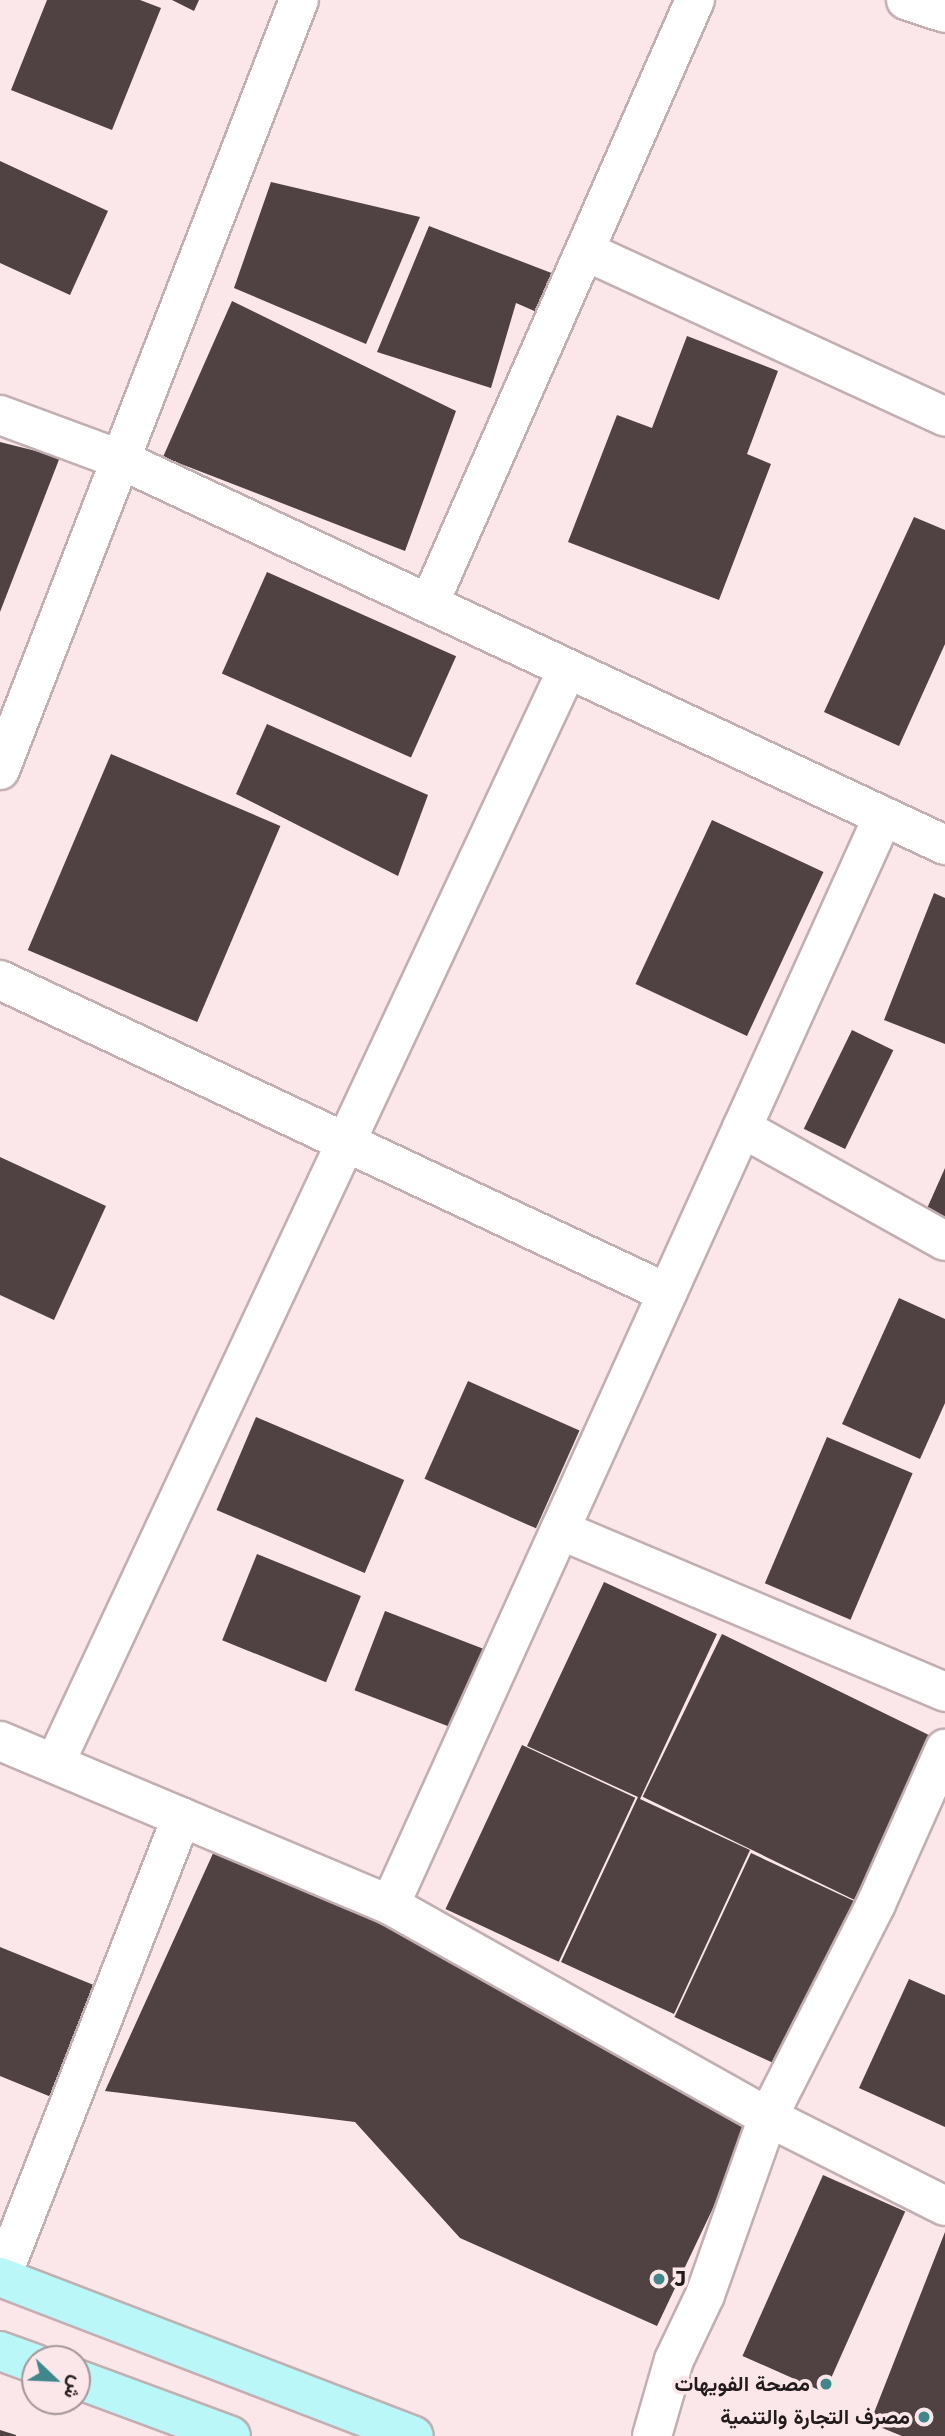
<!DOCTYPE html>
<html>
<head>
<meta charset="utf-8">
<style>
	body { margin:0 }
	#map { position:relative; width:945px; height:2436px; overflow:hidden; background:#fbe7ea; font-family:Montserrat,Vazirmatn,sans-serif }
	div>[style] { position:absolute }
	.building>* { inset:0; background:#504143; transform-origin:0 0 }
	.roads { filter:drop-shadow(2px 0 #c2afb2) drop-shadow(-2px 0 #c2afb2) drop-shadow(0 2px #c2afb2) drop-shadow(0 -2px #c2afb2) }
	.minor>* { height:38px; margin:-19px; padding:0 19px; transform-origin:19px; border-radius:19px; background:#fff }
	.secondary>* { height:38px; margin:-19px; padding:0 19px; transform-origin:19px; border-radius:19px; background:#baf7f9 }
	.dots>* { width:19px; height:19px; translate:-50% -50%; box-sizing:border-box; border:4px solid #fbe7ea; border-radius:50% }
	span { translate:-50% -50%; white-space:nowrap; text-align:center; line-height:1.15; -webkit-text-stroke:7px #fbe7ea; paint-order:stroke }
	.poi-label { font-size:21px; color:#221b1c; font-weight:700 }
	.left { translate:0 -50%; text-align:left }
	.right { translate:-100% -50%; text-align:right }
	.north { position:absolute; left:21px; top:2345px; width:70px; height:70px; box-sizing:border-box; background:#fbe7ea; border:2px solid #a49598; border-radius:50%; rotate:113deg; font-size:19px; font-weight:700; line-height:28px; text-align:center; color:#221b1c }
	.north::after { content:''; display:block; margin:auto; width:24px; height:32px; background:#3f878a; clip-path:polygon(50% 0,100% 100%,50% 72%,0 100%) }
</style>
</head>
<body>
<div id="map">
	<div class="building">
		<i style="clip-path:polygon(47px 0,140px 0,161px 8px,112px 130px,11px 90px)"></i>
		<i style="clip-path:polygon(172px 0,199px 0,194px 11px)"></i>
		<i style="clip-path:polygon(0 161px,108px 211px,70px 295px,0 263px)"></i>
		<i style="clip-path:polygon(271px 182px,420px 217px,366px 344px,234px 288px)"></i>
		<i style="clip-path:polygon(429px 226px,554px 274px,539px 313px,516px 303px,491px 388px,377px 352px)"></i>
		<i style="clip-path:polygon(232px 301px,456px 411px,405px 551px,163px 457px)"></i>
		<i style="clip-path:polygon(687px 336px,778px 371px,747px 454px,771px 464px,719px 600px,568px 542px,617px 415px,652px 428px)"></i>
		<i style="clip-path:polygon(0 442px,60px 457px,0 612px)"></i>
		<i style="clip-path:polygon(914px 517px,945px 530px,945px 644px,899px 746px,824px 712px)"></i>
		<i style="left:267px;top:572px;width:207px;height:111px;rotate:24deg"></i>
		<i style="clip-path:polygon(267px 724px,428px 795px,398px 876px,236px 794px)"></i>
		<i style="left:111px;top:754px;width:184px;height:213px;rotate:23deg"></i>
		<i style="left:712px;top:820px;width:123px;height:181px;rotate:25deg"></i>
		<i style="clip-path:polygon(934px 893px,945px 898px,945px 1044px,884px 1020px)"></i>
		<i style="left:852px;top:1030px;width:46px;height:110px;rotate:26deg"></i>
		<i style="clip-path:polygon(0 1157px,106px 1206px,54px 1320px,0 1295px)"></i>
		<i style="clip-path:polygon(945px 1168px,945px 1221px,925px 1213px)"></i>
		<i style="clip-path:polygon(899px 1298px,945px 1319px,945px 1403px,920px 1459px,842px 1424px)"></i>
		<i style="left:468px;top:1381px;width:122px;height:107px;rotate:24deg"></i>
		<i style="left:256px;top:1417px;width:161px;height:101px;rotate:23deg"></i>
		<i style="left:827px;top:1437px;width:93px;height:159px;rotate:23deg"></i>
		<i style="left:257px;top:1554px;width:112px;height:93px;rotate:22deg"></i>
		<i style="clip-path:polygon(604px 1582px,717px 1634px,640px 1799px,750px 1850px,674px 2014px,561px 1962px,638px 1797px,527px 1746px)"></i>
		<i style="left:385px;top:1611px;width:108px;height:85px;rotate:21deg"></i>
		<i style="left:722px;top:1634px;width:241px;height:181px;rotate:26deg"></i>
		<i style="left:522px;top:1745px;width:125px;height:181px;rotate:25deg"></i>
		<i style="clip-path:polygon(215px 1849px,390px 1928px,752px 2126px,657px 2326px,460px 2238px,355px 2122px,105px 2091px)"></i>
		<i style="left:751px;top:1853px;width:125px;height:181px;rotate:25deg"></i>
		<i style="clip-path:polygon(0 1947px,106px 1990px,61px 2101px,0 2076px)"></i>
		<i style="clip-path:polygon(909px 1979px,945px 1995px,945px 2127px,859px 2088px)"></i>
		<i style="left:823px;top:2175px;width:90px;height:198px;rotate:24deg"></i>
		<i style="clip-path:polygon(945px 2232px,945px 2436px,902px 2436px,870px 2423px)"></i>
		<i style="clip-path:polygon(0 2430px,16px 2435px,16px 2436px,0 2436px)"></i>
	</div>
	<div class="roads">
		<div class="minor">
			<i style="left:906px;top:0;width:41px;rotate:18.4deg"></i>
			<i style="left:587px;top:252px;width:394px;rotate:24.7deg"></i>
			<i style="left:0;top:415px;width:127px;rotate:20.3deg"></i>
			<i style="left:119px;top:459px;width:912px;rotate:25.05deg"></i>
			<i style="left:429px;top:604px;width:660px;rotate:-66.23deg"></i>
			<i style="left:0;top:770px;width:826px;rotate:-68.78deg"></i>
			<i style="left:0;top:980px;width:737px;rotate:25.14deg"></i>
			<i style="left:742px;top:1128px;width:232px;rotate:29.1deg"></i>
			<i style="left:560px;top:1530px;width:418px;rotate:22.8deg"></i>
			<i style="left:0;top:1741px;width:423px;rotate:22.8deg"></i>
			<i style="left:390px;top:1905px;width:433px;rotate:29.3deg"></i>
			<i style="left:768px;top:2117px;width:198px;rotate:26.7deg"></i>
			<i style="left:55px;top:1763px;width:1207px;rotate:-64.9deg"></i>
			<i style="left:390px;top:1905px;width:1192px;rotate:-65.63deg"></i>
			<i style="left:1px;top:2278px;width:495px;rotate:-68.6deg"></i>
			<i style="left:652px;top:2436px;width:79px;rotate:-73.9deg"></i>
			<i style="left:674px;top:2360px;width:72px;rotate:-64.5deg"></i>
			<i style="left:705px;top:2295px;width:189px;rotate:-70.5deg"></i>
			<i style="left:768px;top:2117px;width:239px;rotate:-63.1deg"></i>
			<i style="left:876px;top:1904px;width:170px;rotate:-66deg"></i>
		</div>
		<div class="secondary">
			<i style="left:0;top:2277px;width:443px;rotate:21deg"></i>
			<i style="left:0;top:2351px;width:37px;rotate:20deg"></i>
			<i style="left:77px;top:2379px;width:164px;rotate:20.3deg"></i>
		</div>
	</div>
	<div class="dots">
		<i style="left:659px;top:2279px;background:#3f878a"></i>
		<i style="left:826px;top:2384px;background:#3f878a"></i>
		<i style="left:924px;top:2417px;background:#3f878a"></i>
	</div>
	<div class="poi-label">
		<span class="left" style="left:675px;top:2279px">J</span>
		<span class="right" style="left:810px;top:2384px">مصحة الفويهات</span>
		<span class="right" style="left:910px;top:2417px">مصرف التجارة والتنمية</span>
	</div>
	<div class="north">ش</div>
</div>
</body>
</html>
